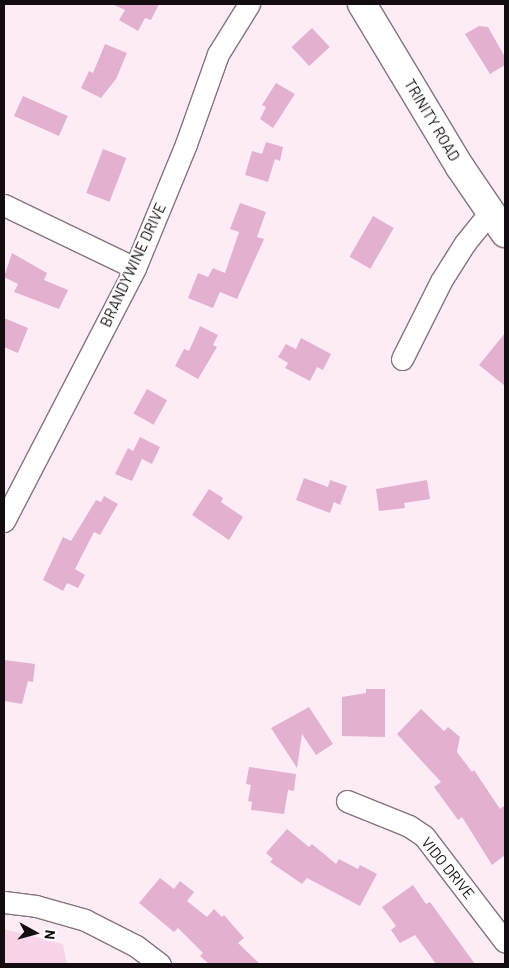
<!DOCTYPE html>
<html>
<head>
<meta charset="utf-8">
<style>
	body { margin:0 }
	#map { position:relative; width:509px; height:968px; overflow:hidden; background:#fdecf6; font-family:Barlow,sans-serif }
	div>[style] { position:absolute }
	.green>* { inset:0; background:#f8d4e9 }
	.building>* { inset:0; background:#e4b0d0; transform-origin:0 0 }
	.roads { filter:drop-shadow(1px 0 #86737e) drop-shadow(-1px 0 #86737e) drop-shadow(0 1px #86737e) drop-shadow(0 -1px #86737e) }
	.minor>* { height:21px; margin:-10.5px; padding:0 10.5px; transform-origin:10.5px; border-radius:10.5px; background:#fff }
	.major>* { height:28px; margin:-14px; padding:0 14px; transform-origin:14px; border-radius:14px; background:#fff }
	span { translate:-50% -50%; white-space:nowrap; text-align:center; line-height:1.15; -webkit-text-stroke:4.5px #fff; paint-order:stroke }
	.street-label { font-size:15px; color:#130c10 }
	.frame { position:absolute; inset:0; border:5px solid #130c10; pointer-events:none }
	.north { position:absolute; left:10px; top:908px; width:50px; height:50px; -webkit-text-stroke:4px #fff; paint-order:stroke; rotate:97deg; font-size:14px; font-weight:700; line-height:20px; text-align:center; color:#130c10 }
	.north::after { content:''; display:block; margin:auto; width:18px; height:22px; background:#130c10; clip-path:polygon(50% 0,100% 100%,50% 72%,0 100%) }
</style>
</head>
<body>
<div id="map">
	<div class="green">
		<i style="clip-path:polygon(4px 929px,63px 944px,67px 964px,4px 964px)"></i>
	</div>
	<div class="building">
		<i style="clip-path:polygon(112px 4px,159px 4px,151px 20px,145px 18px,138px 31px,119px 20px,125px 10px)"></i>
		<i style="clip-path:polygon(479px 26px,488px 27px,505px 57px,505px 65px,490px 74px,465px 34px)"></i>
		<i style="left:312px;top:28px;width:26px;height:28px;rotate:47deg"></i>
		<i style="clip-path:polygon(105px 44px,127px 53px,116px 79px,101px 98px,81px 88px,89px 71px,93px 73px)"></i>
		<i style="clip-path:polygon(276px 83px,295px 94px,273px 128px,260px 119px,266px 107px,262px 105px)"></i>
		<i style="left:23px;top:96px;width:49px;height:22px;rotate:24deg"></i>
		<i style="clip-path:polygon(266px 142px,283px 147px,280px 161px,275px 159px,268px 182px,245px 175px,252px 151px,262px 154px)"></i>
		<i style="left:103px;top:149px;width:25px;height:47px;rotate:21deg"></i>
		<i style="clip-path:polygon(240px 203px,266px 212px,257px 237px,264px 239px,237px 299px,220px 292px,213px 308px,188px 298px,198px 273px,208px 277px,213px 268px,225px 273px,239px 232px,230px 229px)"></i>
		<i style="left:373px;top:216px;width:24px;height:47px;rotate:30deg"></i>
		<i style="clip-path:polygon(12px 253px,47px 273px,44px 280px,68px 290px,59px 309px,14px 292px,18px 284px,4px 277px)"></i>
		<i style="clip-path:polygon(4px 318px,28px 328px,18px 353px,4px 347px)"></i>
		<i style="clip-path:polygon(200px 326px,218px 335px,213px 345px,217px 347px,198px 379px,175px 366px,184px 349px,189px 351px)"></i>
		<i style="clip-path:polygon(505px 333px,505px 386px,479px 365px)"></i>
		<i style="clip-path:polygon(301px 338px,331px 354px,323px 370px,317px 367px,310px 381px,285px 368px,288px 363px,278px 357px,286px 344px,296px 349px)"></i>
		<i style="left:147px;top:389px;width:23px;height:28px;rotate:29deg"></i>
		<i style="clip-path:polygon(140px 437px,160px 447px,152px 464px,142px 459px,132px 481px,115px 474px,128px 448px,133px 451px)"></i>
		<i style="clip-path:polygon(304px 478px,328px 487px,330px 480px,347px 486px,340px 505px,334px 502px,330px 513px,296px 500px)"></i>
		<i style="clip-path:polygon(427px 480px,430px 499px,404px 503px,405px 508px,379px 511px,376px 489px)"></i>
		<i style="clip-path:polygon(209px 489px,223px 498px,221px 502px,243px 517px,229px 540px,192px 515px)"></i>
		<i style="clip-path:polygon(104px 496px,118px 504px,100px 535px,94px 532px,75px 569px,85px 575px,78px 588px,67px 583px,63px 591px,43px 580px,63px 537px,71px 541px,96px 500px,101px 502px)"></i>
		<i style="clip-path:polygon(4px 660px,35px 664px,33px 682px,28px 681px,22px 704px,4px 701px)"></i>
		<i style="clip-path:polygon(366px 689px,385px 689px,385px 737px,342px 736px,342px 697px,366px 693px)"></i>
		<i style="clip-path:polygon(309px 707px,333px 744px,316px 755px,302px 734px,297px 768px,271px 728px)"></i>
		<i style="clip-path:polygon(421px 709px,444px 731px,448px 727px,460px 737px,457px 752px,472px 772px,474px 770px,500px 809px,505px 805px,505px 855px,492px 865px,462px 817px,458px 820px,434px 787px,441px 782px,397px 734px)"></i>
		<i style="clip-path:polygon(249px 767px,296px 774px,294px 791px,288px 790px,284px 814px,251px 810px,252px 802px,248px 801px,251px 785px,246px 784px)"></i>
		<i style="clip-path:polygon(287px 829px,309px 847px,312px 844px,336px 864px,339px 859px,358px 869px,360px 865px,377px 874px,360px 906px,307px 878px,302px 884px,270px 862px,273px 859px,266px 853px)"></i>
		<i style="clip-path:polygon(160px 878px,174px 889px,180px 881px,194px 892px,187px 901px,207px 917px,214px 909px,222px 917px,224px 915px,244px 938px,238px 943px,260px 964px,209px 964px,200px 956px,203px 953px,178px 928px,174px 932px,139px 903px)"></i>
		<i style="clip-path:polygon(413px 885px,426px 904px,430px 902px,475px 964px,436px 964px,415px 935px,400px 943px,391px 930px,396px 926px,382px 907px)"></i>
	</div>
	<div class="roads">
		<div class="minor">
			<i style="left:4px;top:205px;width:145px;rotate:25.7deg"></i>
			<i style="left:402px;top:359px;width:87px;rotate:-63.4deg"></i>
			<i style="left:441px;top:281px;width:45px;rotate:-57.7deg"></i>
			<i style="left:465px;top:243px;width:40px;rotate:-51deg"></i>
			<i style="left:4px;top:521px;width:285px;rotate:-62.6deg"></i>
			<i style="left:135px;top:268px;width:134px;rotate:-67.6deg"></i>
			<i style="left:186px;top:144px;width:96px;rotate:-70.4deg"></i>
			<i style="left:218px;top:54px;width:59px;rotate:-58.2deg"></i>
			<i style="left:347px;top:801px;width:67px;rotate:22deg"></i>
			<i style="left:409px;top:826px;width:18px;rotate:34deg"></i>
			<i style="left:424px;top:836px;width:133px;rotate:52.6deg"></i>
			<i style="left:4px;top:902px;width:32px;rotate:7deg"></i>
			<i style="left:36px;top:906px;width:51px;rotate:15.9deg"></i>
			<i style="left:85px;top:920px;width:57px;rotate:27deg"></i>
			<i style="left:136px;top:946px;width:30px;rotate:37deg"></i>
		</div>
		<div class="major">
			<i style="left:362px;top:4px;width:190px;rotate:59deg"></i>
			<i style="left:460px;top:167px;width:80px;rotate:55.7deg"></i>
		</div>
	</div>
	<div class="street-label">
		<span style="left:432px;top:120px;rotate:59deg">TRINITY ROAD</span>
		<span style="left:133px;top:265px;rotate:-65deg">BRANDYWINE DRIVE</span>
		<span style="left:448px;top:868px;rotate:51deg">VIDO DRIVE</span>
	</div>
	<div class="frame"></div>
	<div class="north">N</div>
</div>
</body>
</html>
